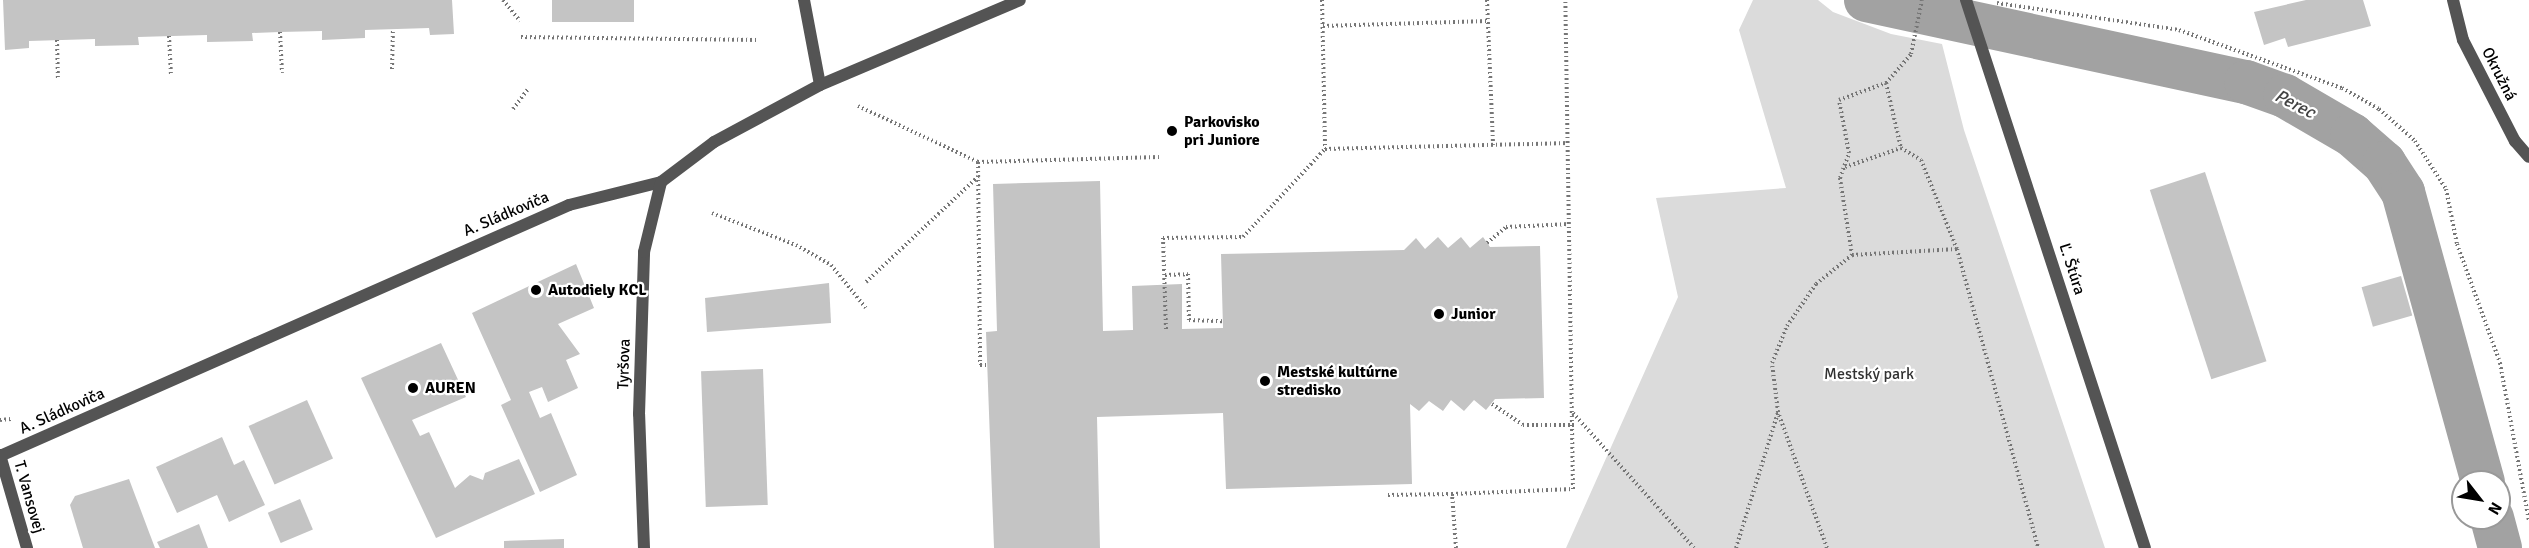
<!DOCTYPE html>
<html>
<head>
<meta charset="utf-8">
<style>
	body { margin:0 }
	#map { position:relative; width:2529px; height:548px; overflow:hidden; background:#fff; font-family:Signika,sans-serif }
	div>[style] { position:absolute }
	.green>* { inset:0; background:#dbdbdb }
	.canal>* { height:44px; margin:-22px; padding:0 22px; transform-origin:22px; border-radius:22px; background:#a2a2a2 }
	.building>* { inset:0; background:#c4c4c4; transform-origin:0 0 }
	.path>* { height:4px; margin-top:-2px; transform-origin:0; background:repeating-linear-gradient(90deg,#767676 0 1.5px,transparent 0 4.5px) }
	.street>* { height:12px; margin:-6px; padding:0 6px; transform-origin:6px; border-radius:6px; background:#545454 }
	.dots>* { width:16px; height:16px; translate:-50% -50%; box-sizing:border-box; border:3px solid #fff; border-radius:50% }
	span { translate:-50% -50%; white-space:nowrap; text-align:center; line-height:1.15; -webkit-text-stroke:4.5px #fff; paint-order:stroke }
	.street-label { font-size:16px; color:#000 }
	.poi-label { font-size:16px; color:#000; font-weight:700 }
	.left { translate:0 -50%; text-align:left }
	.park-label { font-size:16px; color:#323232 }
	.water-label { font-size:18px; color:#434343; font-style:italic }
	.north { position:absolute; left:2451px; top:470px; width:60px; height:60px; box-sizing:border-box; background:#fff; border:2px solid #999; border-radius:50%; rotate:121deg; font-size:16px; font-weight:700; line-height:24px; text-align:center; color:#000 }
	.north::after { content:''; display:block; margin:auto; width:21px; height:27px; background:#000; clip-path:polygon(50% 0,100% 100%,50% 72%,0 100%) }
</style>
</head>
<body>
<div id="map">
	<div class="green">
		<i style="clip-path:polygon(1753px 0,1818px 0,1833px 12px,1891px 34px,1942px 44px,1964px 130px,2105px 548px,1566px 548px,1678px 297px,1656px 198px,1786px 188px,1739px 30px)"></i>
	</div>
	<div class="canal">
		<i style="left:1866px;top:0;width:389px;rotate:12.2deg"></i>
		<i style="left:2246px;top:82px;width:41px;rotate:19.7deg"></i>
		<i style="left:2285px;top:96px;width:78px;rotate:30.2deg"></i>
		<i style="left:2352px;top:135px;width:43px;rotate:41.2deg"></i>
		<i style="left:2384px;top:163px;width:35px;rotate:57deg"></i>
		<i style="left:2403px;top:192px;width:301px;rotate:74.6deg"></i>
		<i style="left:2492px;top:518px;width:31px;rotate:75deg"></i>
	</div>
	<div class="building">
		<i style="clip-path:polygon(3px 0,452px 0,454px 34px,430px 35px,429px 28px,365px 30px,365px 38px,322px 40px,322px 31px,280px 32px,252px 33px,253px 41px,207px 42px,207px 35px,138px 37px,139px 45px,95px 46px,95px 39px,29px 41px,29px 48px,5px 50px)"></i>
		<i style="left:634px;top:0;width:22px;height:82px;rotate:90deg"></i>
		<i style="clip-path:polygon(2306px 0,2363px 0,2371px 26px,2288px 47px,2285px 38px,2264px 45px,2254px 12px)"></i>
		<i style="left:2205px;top:172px;width:199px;height:58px;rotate:72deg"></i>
		<i style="clip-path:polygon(1100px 181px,1103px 331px,1133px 330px,1132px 286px,1182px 284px,1182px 329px,1223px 328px,1221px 254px,1404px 250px,1416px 238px,1425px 249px,1438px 237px,1448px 248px,1461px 237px,1470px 248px,1483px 237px,1490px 247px,1540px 246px,1544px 398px,1495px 399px,1486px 410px,1474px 400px,1464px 411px,1451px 400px,1443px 411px,1429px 401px,1419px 411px,1410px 404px,1412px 484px,1226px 489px,1223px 413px,1097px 417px,1100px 548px,994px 548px,986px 332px,997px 331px,993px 184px)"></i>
		<i style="clip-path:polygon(576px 264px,594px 308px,558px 324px,580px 354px,566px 360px,578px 388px,548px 402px,542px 387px,529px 392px,540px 418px,551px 413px,577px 475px,540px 492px,501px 405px,511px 400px,472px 313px)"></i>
		<i style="left:2401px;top:276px;width:41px;height:41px;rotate:74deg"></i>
		<i style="clip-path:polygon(829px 283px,831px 323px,707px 332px,705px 298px)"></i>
		<i style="clip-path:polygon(441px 343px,466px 397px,412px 420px,420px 436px,429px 432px,455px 488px,470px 475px,483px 480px,485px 473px,519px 459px,535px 494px,436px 538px,361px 378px)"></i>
		<i style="left:763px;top:369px;width:136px;height:62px;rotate:88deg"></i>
		<i style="left:307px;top:400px;width:64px;height:64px;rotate:66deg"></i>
		<i style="clip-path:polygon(222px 437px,234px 465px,244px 460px,265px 505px,229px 522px,217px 495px,177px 513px,156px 467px)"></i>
		<i style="clip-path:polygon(129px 479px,155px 548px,83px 548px,70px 505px,75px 496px)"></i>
		<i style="left:300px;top:499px;width:33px;height:35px;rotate:67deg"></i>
		<i style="clip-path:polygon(199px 524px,208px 548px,160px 548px,157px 542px)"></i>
		<i style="clip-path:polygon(564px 539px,564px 548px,504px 548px,504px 541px)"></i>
	</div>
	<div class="path">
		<i style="left:503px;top:0;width:27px;rotate:51deg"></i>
		<i style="left:1322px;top:0;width:149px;rotate:88.8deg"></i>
		<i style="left:1487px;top:0;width:145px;rotate:87.6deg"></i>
		<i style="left:1997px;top:3px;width:184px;rotate:8.4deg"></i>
		<i style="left:2179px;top:30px;width:173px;rotate:19.6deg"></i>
		<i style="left:2342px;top:88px;width:43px;rotate:29.6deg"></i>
		<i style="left:2379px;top:109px;width:48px;rotate:41.6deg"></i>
		<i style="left:2415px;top:141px;width:57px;rotate:57.1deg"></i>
		<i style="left:2446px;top:189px;width:56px;rotate:78.7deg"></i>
		<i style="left:2457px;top:244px;width:127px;rotate:70.1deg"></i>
		<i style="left:2500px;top:363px;width:161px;rotate:79.6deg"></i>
		<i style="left:1323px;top:26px;width:165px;rotate:-1.7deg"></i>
		<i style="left:280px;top:32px;width:41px;rotate:87.2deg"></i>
		<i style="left:169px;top:36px;width:40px;rotate:87.1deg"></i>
		<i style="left:521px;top:37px;width:237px;rotate:0.7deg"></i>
		<i style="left:57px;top:40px;width:40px;rotate:88.6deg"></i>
		<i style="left:392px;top:69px;width:40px;rotate:-88.6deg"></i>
		<i style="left:1886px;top:83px;width:67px;rotate:77deg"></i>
		<i style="left:1901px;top:148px;width:23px;rotate:31deg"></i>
		<i style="left:1921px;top:160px;width:96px;rotate:68deg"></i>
		<i style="left:1957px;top:249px;width:310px;rotate:74.8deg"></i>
		<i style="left:858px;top:106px;width:132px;rotate:25deg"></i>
		<i style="left:978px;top:162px;width:181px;rotate:-1.6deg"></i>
		<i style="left:513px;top:109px;width:25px;rotate:-53deg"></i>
		<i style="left:978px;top:162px;width:203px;rotate:89.4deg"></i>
		<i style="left:980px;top:365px;width:6px"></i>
		<i style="left:1845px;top:167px;width:59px;rotate:-18.7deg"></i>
		<i style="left:712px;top:213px;width:90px;rotate:20.9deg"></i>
		<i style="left:796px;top:245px;width:40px;rotate:29.7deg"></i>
		<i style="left:831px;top:265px;width:55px;rotate:50.9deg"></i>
		<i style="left:1487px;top:243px;width:25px;rotate:-40deg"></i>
		<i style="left:1506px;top:227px;width:63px;rotate:-2.7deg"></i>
		<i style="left:1852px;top:255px;width:78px;rotate:-98.9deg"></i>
		<i style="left:1840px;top:178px;width:27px;rotate:-70deg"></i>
		<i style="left:1849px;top:153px;width:54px;rotate:-100.7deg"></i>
		<i style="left:1839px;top:100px;width:50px;rotate:-19.9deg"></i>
		<i style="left:1886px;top:83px;width:38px;rotate:-49deg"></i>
		<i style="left:1911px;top:54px;width:55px;rotate:-78.5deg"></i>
		<i style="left:1165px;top:275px;width:23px;rotate:-2deg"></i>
		<i style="left:1188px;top:274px;width:46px;rotate:88.8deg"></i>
		<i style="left:1189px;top:320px;width:34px;rotate:2deg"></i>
		<i style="left:866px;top:282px;width:154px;rotate:-43.2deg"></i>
		<i style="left:1166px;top:329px;width:91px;rotate:-91.9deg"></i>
		<i style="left:1163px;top:238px;width:80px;rotate:-0.7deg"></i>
		<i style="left:1243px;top:237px;width:120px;rotate:-47deg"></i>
		<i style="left:1325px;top:149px;width:243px;rotate:-1.4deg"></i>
		<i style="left:1492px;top:404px;width:37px;rotate:34deg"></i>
		<i style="left:1523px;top:425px;width:51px"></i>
		<i style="left:1573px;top:413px;width:181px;rotate:48.1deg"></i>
		<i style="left:0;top:420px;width:11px;rotate:-5deg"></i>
		<i style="left:1388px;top:495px;width:64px;rotate:-0.9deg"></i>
		<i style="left:1456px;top:548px;width:54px;rotate:-94.2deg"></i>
		<i style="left:1452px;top:494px;width:121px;rotate:-2.4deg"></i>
		<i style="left:1573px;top:489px;width:489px;rotate:-90.9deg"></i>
		<i style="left:1736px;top:548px;width:142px;rotate:-72.8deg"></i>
		<i style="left:1827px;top:548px;width:145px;rotate:-109.8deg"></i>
		<i style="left:1778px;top:412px;width:49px;rotate:-97deg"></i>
		<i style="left:1772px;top:363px;width:40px;rotate:-68deg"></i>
		<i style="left:1787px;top:326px;width:51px;rotate:-55.4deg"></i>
		<i style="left:1816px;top:284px;width:46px;rotate:-38.9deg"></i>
		<i style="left:1852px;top:255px;width:105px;rotate:-3.3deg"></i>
	</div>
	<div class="street">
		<i style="left:804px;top:0;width:86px;rotate:79.3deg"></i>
		<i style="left:1966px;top:0;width:576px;rotate:71.91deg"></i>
		<i style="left:2453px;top:0;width:41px;rotate:76deg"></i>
		<i style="left:2463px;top:40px;width:114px;rotate:62.8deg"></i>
		<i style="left:2515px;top:141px;width:21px;rotate:49deg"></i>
		<i style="left:0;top:455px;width:97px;rotate:73.8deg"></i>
		<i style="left:0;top:456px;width:622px;rotate:-23.8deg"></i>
		<i style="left:569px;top:205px;width:95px;rotate:-14deg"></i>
		<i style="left:661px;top:182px;width:66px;rotate:-37deg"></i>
		<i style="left:714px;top:142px;width:120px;rotate:-28.3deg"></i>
		<i style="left:820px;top:85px;width:217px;rotate:-23deg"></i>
		<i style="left:644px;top:548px;width:134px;rotate:-92.1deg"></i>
		<i style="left:639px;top:414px;width:162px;rotate:-88.2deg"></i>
		<i style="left:644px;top:252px;width:72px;rotate:-76.3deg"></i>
	</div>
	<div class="dots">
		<i style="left:1172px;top:131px;background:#000"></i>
		<i style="left:536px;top:290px;background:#000"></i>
		<i style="left:1439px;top:314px;background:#000"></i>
		<i style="left:1265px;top:381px;background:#000"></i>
		<i style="left:413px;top:388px;background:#000"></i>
	</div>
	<div class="street-label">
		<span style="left:2499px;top:74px;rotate:63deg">Okružná</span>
		<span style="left:506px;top:214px;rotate:-23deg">A. Sládkoviča</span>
		<span style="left:2072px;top:269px;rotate:72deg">Ľ. Štúra</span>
		<span style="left:624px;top:364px;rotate:-88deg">Tyršova</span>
		<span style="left:62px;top:411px;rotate:-24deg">A. Sládkoviča</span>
		<span style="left:29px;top:497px;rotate:74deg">T. Vansovej</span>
	</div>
	<div class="poi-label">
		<span class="left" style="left:1184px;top:131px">Parkovisko<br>pri Juniore</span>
		<span class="left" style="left:548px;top:290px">Autodiely KCL</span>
		<span class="left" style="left:1451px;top:314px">Junior</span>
		<span class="left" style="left:1277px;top:381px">Mestské kultúrne<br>stredisko</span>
		<span class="left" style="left:425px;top:388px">AUREN</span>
	</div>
	<div class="park-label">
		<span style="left:1869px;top:374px">Mestský park</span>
	</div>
	<div class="water-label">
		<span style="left:2295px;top:104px;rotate:27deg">Perec</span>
	</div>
	<div class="north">N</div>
</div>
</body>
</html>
